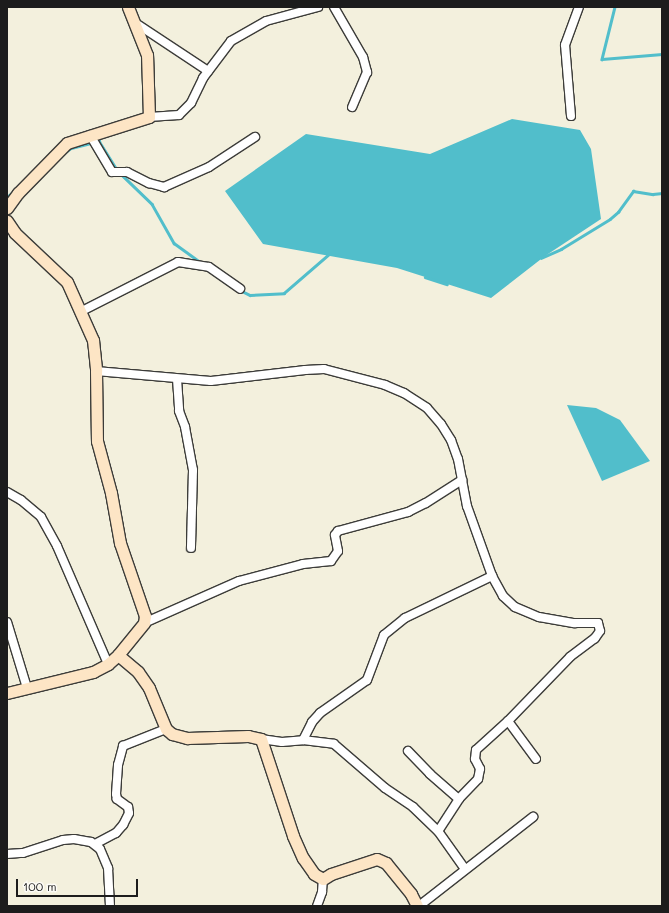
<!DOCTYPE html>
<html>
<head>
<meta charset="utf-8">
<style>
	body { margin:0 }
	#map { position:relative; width:669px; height:913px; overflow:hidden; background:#f3f0dd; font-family:Mali,sans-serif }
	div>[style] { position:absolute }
	.water>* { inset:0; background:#51becb }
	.stream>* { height:2.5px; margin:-1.25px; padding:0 1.25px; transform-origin:1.25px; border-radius:1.25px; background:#51becb }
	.roads { filter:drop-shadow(1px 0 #3c3c39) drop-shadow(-1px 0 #3c3c39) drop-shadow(0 1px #3c3c39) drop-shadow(0 -1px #3c3c39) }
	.street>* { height:8px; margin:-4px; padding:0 4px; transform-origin:4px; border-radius:4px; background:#fff }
	.secondary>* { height:11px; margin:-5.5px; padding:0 5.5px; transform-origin:5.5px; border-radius:5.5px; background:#fde5c5 }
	span { translate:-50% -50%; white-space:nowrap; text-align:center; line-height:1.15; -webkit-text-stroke:3px #fdfcf7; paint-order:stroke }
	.frame { position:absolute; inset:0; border:8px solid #1c1c1c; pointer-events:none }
	.scale { position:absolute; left:16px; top:879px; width:122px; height:18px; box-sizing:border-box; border:2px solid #1c1c1c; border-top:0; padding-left:5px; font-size:12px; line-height:14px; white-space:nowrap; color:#1c1c1c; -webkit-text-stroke:3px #fdfcf7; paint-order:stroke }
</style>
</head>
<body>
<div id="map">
	<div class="water">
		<i style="clip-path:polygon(512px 119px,580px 130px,591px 149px,601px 219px,545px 256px,491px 298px,397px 268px,263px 244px,225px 191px,306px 134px,430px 154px)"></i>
		<i style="clip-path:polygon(567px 405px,596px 408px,620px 420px,650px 461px,602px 481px)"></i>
	</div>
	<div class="stream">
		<i style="left:615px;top:7px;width:54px;rotate:104deg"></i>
		<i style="left:602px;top:59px;width:60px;rotate:-4.8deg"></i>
		<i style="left:64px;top:153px;width:9px;rotate:-36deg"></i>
		<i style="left:71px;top:148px;width:29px;rotate:-14deg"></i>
		<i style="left:99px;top:141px;width:34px;rotate:58deg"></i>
		<i style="left:122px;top:175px;width:42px;rotate:44deg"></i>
		<i style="left:152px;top:204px;width:45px;rotate:60.6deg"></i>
		<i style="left:174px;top:243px;width:34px;rotate:36deg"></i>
		<i style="left:7px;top:197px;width:8px;rotate:-40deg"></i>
		<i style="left:541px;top:258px;width:22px;rotate:-24deg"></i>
		<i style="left:561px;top:249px;width:57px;rotate:-31.5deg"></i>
		<i style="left:610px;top:219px;width:11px;rotate:-41deg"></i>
		<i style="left:618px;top:212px;width:26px;rotate:-54deg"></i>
		<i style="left:633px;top:191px;width:20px;rotate:9deg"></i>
		<i style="left:653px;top:194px;width:9px;rotate:-6deg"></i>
		<i style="left:425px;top:277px;width:23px;rotate:18deg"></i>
		<i style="left:240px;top:290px;width:11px;rotate:27deg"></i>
		<i style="left:250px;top:295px;width:34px;rotate:-3deg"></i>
		<i style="left:284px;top:293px;width:60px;rotate:-40.9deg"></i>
	</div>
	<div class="roads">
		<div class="street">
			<i style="left:334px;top:7px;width:58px;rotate:59.9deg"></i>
			<i style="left:363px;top:57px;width:16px;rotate:75deg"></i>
			<i style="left:367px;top:72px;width:38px;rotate:113deg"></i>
			<i style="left:134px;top:22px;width:89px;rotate:33.5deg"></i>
			<i style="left:571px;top:116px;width:71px;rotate:-94.8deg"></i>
			<i style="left:565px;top:45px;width:40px;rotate:-69.8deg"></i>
			<i style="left:149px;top:117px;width:30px;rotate:-4deg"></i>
			<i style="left:179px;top:115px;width:17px;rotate:-45deg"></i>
			<i style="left:191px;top:103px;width:28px;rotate:-64deg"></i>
			<i style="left:203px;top:78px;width:46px;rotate:-52.9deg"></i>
			<i style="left:231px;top:41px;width:40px;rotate:-29.7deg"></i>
			<i style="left:266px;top:21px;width:54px;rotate:-15.1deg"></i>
			<i style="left:90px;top:135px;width:43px;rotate:59.3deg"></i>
			<i style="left:112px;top:172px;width:15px"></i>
			<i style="left:127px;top:172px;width:25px;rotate:27deg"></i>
			<i style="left:149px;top:183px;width:16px;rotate:15deg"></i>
			<i style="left:164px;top:187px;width:49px;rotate:-24deg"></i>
			<i style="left:209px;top:167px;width:55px;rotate:-33.1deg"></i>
			<i style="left:80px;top:312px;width:110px;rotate:-27deg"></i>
			<i style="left:178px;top:262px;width:31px;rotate:9deg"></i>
			<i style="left:209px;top:267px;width:38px;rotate:35deg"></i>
			<i style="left:96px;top:371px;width:115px;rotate:5deg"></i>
			<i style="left:211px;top:381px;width:95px;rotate:-6.7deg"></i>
			<i style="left:305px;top:370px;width:19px;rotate:-3deg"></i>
			<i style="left:324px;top:369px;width:63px;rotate:14.7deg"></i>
			<i style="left:385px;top:385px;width:21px;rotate:23deg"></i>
			<i style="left:404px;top:393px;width:27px;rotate:33deg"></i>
			<i style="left:427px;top:408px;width:21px;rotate:49deg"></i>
			<i style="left:441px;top:424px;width:19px;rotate:58deg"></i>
			<i style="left:451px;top:440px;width:20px;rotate:70deg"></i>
			<i style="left:458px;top:459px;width:48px;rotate:79.2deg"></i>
			<i style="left:467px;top:506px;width:74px;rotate:70.3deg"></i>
			<i style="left:492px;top:576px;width:23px;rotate:61deg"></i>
			<i style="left:503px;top:596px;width:16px;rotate:43deg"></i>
			<i style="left:515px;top:607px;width:26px;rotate:23deg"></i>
			<i style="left:539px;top:617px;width:36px;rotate:10deg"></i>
			<i style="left:574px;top:623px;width:24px"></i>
			<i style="left:598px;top:623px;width:8px;rotate:76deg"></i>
			<i style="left:600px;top:631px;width:9px;rotate:126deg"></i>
			<i style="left:595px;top:638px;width:31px;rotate:143deg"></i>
			<i style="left:570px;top:657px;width:89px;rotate:134.1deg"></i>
			<i style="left:508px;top:721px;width:43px;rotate:137.8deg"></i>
			<i style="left:476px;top:750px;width:9px;rotate:96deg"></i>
			<i style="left:475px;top:759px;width:11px;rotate:63deg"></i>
			<i style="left:480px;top:769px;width:10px;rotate:101deg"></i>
			<i style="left:478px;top:779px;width:28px;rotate:134deg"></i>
			<i style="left:459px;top:799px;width:38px;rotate:123deg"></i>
			<i style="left:177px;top:379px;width:32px;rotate:86deg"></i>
			<i style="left:179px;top:411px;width:17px;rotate:69deg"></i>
			<i style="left:185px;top:427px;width:44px;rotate:79.5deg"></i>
			<i style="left:193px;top:470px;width:78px;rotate:91.5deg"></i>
			<i style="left:7px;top:492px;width:16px;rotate:30deg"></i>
			<i style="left:21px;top:500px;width:26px;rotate:40deg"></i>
			<i style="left:41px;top:517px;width:33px;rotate:61deg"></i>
			<i style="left:57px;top:546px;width:129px;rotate:66.6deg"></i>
			<i style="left:7px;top:622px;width:69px;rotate:73.1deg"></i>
			<i style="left:144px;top:623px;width:104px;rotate:-23.9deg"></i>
			<i style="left:239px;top:581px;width:66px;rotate:-14.9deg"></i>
			<i style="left:303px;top:564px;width:28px;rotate:-6deg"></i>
			<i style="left:331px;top:561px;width:12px;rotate:-55deg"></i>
			<i style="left:338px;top:551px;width:16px;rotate:-101deg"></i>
			<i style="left:335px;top:535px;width:5px;rotate:-53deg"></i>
			<i style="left:338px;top:531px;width:73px;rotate:-15.2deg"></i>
			<i style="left:408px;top:512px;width:20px;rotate:-27deg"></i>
			<i style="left:426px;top:503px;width:43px;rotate:-32.6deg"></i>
			<i style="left:508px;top:721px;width:47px;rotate:53.6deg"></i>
			<i style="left:261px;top:739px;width:21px;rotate:8deg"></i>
			<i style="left:282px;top:742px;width:21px;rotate:-5deg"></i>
			<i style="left:303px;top:740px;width:31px;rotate:7deg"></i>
			<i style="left:334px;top:744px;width:67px;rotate:40.8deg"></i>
			<i style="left:385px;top:788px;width:34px;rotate:34deg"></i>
			<i style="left:413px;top:807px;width:35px;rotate:44deg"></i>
			<i style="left:438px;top:831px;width:47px;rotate:54.6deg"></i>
			<i style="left:303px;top:740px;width:20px;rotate:-63deg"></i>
			<i style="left:312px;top:722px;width:12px;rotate:-48deg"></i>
			<i style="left:320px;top:713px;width:57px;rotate:-35.1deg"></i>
			<i style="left:367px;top:680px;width:48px;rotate:-69.3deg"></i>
			<i style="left:384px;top:635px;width:27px;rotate:-39deg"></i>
			<i style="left:405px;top:618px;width:97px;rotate:-25.8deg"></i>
			<i style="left:408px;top:751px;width:32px;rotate:46deg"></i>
			<i style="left:430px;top:774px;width:38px;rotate:41deg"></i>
			<i style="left:95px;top:844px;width:24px;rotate:-28deg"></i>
			<i style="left:116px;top:833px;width:11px;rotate:-49deg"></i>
			<i style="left:123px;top:825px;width:13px;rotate:-63deg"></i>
			<i style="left:129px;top:813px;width:6px;rotate:-99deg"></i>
			<i style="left:128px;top:807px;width:14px;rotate:-144deg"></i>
			<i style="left:117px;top:799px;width:5px;rotate:-101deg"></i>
			<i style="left:116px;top:794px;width:29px;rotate:-86deg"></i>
			<i style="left:118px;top:765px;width:20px;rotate:-75deg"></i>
			<i style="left:123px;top:746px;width:46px;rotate:-21.6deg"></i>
			<i style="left:7px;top:854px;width:16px;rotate:-4deg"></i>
			<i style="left:23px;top:853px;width:42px;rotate:-18deg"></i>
			<i style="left:63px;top:840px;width:11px;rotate:-5deg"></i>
			<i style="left:74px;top:839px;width:17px;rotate:10deg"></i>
			<i style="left:91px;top:842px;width:11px;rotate:38deg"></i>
			<i style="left:100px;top:849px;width:21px;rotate:67deg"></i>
			<i style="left:108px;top:868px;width:38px;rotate:87deg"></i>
			<i style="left:317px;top:906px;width:15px;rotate:-70deg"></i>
			<i style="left:322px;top:892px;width:13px;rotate:-86deg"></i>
			<i style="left:419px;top:906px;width:145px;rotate:-38deg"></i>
		</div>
		<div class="secondary">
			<i style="left:7px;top:208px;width:19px;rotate:-54deg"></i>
			<i style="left:18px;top:193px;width:70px;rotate:-45.6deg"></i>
			<i style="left:67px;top:143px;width:86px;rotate:-17.6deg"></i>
			<i style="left:149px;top:117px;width:62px;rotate:-91.8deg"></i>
			<i style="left:147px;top:55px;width:52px;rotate:-111.6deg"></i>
			<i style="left:7px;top:221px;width:14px;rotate:56deg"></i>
			<i style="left:15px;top:233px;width:71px;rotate:43.3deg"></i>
			<i style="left:67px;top:282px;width:64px;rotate:65.9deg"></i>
			<i style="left:93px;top:340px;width:31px;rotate:84deg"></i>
			<i style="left:96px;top:371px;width:70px;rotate:89.2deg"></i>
			<i style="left:97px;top:441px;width:54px;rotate:74.9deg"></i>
			<i style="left:111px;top:493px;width:51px;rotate:79.8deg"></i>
			<i style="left:120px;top:543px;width:77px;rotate:71.1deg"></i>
			<i style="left:145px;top:616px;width:7px;rotate:98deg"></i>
			<i style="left:144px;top:623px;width:41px;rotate:129.1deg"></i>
			<i style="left:7px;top:693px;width:89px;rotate:-13.7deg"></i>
			<i style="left:93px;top:672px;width:17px;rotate:-28deg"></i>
			<i style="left:108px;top:664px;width:13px;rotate:-42deg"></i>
			<i style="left:118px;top:655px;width:26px;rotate:40deg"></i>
			<i style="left:138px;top:672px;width:19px;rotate:55deg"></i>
			<i style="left:149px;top:688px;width:44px;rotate:67.5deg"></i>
			<i style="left:166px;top:729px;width:8px;rotate:40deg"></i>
			<i style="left:172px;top:734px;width:16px;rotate:15deg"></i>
			<i style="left:187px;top:738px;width:61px;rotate:-1.9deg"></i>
			<i style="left:248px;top:736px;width:13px;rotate:13deg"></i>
			<i style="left:261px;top:739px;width:102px;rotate:71.7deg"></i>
			<i style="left:293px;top:836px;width:24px;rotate:66deg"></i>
			<i style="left:303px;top:858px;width:19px;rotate:55deg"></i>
			<i style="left:314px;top:874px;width:10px;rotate:29deg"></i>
			<i style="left:323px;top:879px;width:9px;rotate:-32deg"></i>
			<i style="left:331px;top:874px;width:48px;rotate:-18.1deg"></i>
			<i style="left:377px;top:859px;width:10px;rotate:24deg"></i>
			<i style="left:386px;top:863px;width:40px;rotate:51deg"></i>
			<i style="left:411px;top:894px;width:13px;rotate:63deg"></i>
		</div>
	</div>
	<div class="frame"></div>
	<div class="scale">100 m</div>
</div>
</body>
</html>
